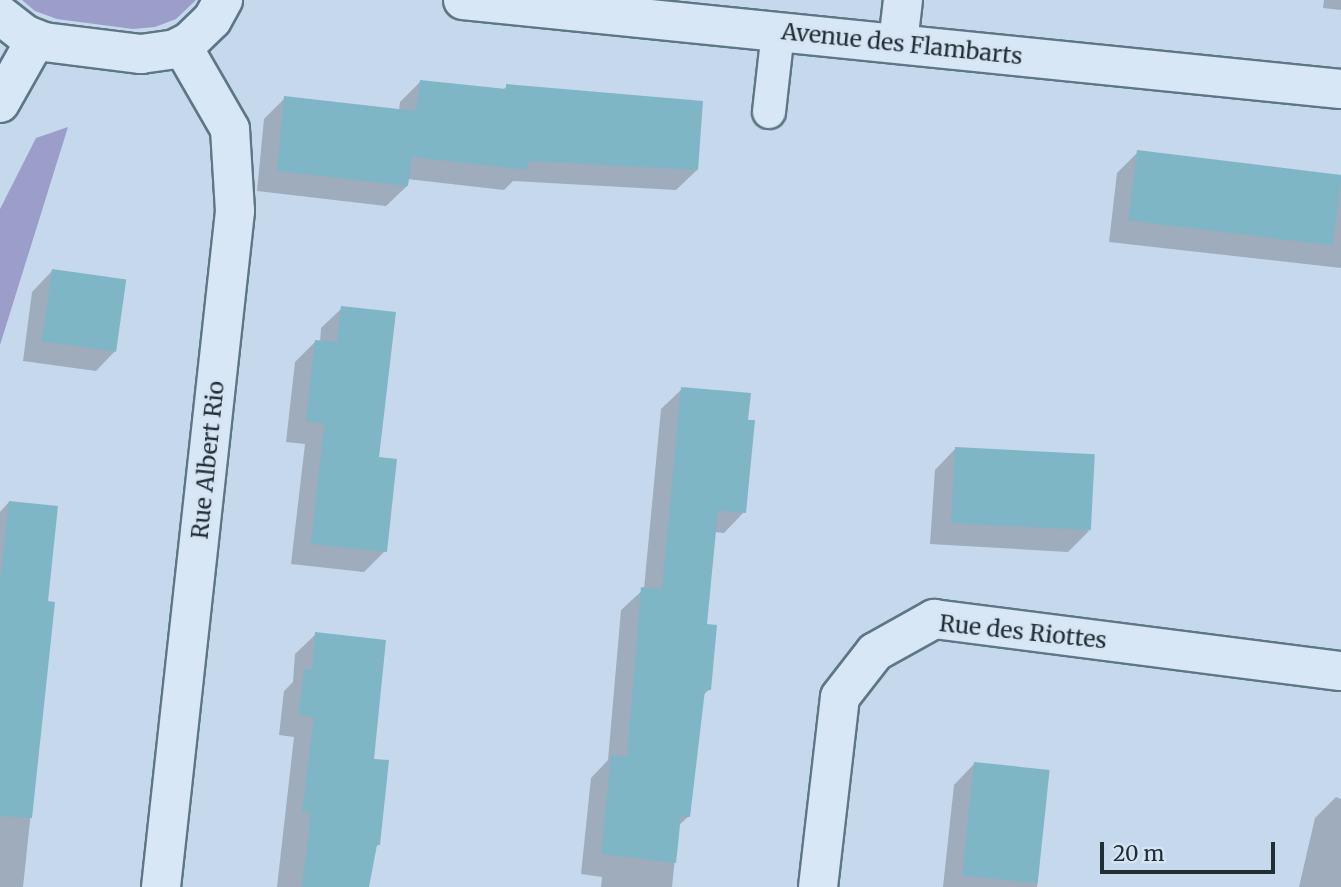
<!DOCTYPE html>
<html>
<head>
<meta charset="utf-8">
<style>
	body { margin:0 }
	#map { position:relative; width:1341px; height:887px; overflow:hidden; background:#c6d8eb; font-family:Merriweather,serif }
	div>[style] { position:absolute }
	.green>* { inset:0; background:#9a9ec8 }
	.shadow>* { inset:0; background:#0003 }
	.building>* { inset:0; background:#7eb6c6; transform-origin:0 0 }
	.roads { filter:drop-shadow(2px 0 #5d7784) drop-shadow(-2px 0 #5d7784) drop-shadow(0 2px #5d7784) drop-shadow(0 -2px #5d7784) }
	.lane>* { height:32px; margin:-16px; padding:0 16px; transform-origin:16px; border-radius:16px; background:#d8e7f6 }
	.street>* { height:38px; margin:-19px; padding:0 19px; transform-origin:19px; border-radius:19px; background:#d8e7f6 }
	span { translate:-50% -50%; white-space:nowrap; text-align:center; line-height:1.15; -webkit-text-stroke:5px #d5e3f3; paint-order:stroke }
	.street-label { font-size:23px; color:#202f36 }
	.scale { position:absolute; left:1100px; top:842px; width:175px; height:32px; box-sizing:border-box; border:4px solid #202f36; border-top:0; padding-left:9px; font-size:21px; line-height:24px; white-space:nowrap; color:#202f36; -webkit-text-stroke:5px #d5e3f3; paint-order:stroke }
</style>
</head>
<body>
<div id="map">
	<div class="green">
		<i style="clip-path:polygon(22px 0,196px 0,176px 19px,155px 27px,133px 29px,57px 19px,35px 11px)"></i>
		<i style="clip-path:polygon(68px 127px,0 345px,0 209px,36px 138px)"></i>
	</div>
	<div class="shadow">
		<i style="clip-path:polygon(1324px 0,1341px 0,1341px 10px,1323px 8px)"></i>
		<i style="clip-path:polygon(421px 81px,503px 90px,507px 86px,697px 170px,676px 190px,513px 181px,504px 190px,407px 179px,407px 186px,386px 206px,257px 191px,264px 119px,285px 98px,399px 111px,400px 102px)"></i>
		<i style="clip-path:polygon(1138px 152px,1341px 176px,1341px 268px,1109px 242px,1117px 173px)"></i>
		<i style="clip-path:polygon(52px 271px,116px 350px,96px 371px,23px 361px,32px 292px)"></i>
		<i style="clip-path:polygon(342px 308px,377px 458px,385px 551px,364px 572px,291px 564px,305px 444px,286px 442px,295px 362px,316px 341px,320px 342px,321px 328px)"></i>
		<i style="clip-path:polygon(682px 389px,746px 422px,744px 512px,724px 533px,714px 532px,706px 626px,709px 690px,702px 696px,689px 816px,678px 826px,672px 887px,601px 887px,602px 877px,581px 874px,591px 778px,608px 760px,621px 610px,644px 589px,661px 409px)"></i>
		<i style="clip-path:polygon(955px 449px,1089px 531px,1068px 552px,930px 544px,935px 470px)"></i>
		<i style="clip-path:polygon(9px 502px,46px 603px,53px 604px,23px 887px,0 887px,0 512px)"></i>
		<i style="clip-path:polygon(316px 634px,372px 760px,378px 845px,374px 849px,367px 887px,277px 887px,294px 737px,279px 735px,284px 691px,293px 682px,295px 654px)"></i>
		<i style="clip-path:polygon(974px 764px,1048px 771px,1037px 887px,943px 887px,954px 785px)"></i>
		<i style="clip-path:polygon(1336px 797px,1341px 799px,1341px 887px,1299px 887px,1315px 818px)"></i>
	</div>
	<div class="building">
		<i style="clip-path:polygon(420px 80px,506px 89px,506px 84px,703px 101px,698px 170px,528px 161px,527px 170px,412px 157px,408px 186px,277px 171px,284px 96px,416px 111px)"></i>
		<i style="left:1137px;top:150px;width:206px;height:71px;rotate:7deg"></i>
		<i style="left:52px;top:269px;width:75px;height:73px;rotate:8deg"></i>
		<i style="clip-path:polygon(341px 306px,396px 312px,379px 457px,397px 459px,387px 552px,311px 544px,324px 424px,306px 421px,315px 340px,337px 342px)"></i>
		<i style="clip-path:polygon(681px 387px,751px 393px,748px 420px,755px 420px,746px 513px,718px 510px,707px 624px,717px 625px,711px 690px,705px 690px,690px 817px,681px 816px,676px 863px,601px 854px,611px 755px,627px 757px,641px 587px,662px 589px)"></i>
		<i style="left:955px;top:447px;width:140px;height:76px;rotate:3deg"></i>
		<i style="clip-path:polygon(9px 501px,58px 506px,48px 601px,55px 602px,32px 818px,0 816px,0 583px)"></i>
		<i style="clip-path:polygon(315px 632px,386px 640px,374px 759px,389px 760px,380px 845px,377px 845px,369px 887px,302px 887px,311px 813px,302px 811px,314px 717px,299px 715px,304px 669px,312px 669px)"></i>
		<i style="left:974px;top:762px;width:76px;height:114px;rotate:6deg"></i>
	</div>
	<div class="roads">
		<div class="lane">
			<i style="left:769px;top:112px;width:81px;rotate:-83.6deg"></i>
		</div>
		<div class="street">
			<i style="left:463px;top:0;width:882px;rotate:5.79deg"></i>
			<i style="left:0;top:15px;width:31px;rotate:38deg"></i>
			<i style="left:24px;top:34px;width:22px;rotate:22deg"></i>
			<i style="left:44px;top:42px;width:98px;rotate:7.1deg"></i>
			<i style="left:141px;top:54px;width:34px;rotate:-8deg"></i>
			<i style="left:175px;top:49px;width:16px;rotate:-27deg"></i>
			<i style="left:189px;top:42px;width:32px;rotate:-44deg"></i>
			<i style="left:212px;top:20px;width:23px;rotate:-61deg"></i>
			<i style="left:898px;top:43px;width:43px;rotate:-83.4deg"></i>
			<i style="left:0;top:103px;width:73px;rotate:-60.6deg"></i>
			<i style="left:161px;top:887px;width:680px;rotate:-83.75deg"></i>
			<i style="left:235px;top:211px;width:82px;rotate:-93.5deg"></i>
			<i style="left:230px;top:129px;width:96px;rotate:-120deg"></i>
			<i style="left:818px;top:887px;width:191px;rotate:-83.4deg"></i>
			<i style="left:840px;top:697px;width:57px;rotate:-52.1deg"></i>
			<i style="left:875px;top:652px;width:68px;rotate:-29.2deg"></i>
			<i style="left:934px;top:619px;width:410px;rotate:7.3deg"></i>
		</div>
	</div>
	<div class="street-label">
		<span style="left:902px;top:44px;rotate:6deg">Avenue des Flambarts</span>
		<span style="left:208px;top:460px;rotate:-84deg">Rue Albert Rio</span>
		<span style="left:1023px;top:632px;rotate:6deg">Rue des Riottes</span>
	</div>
	<div class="scale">20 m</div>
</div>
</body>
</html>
